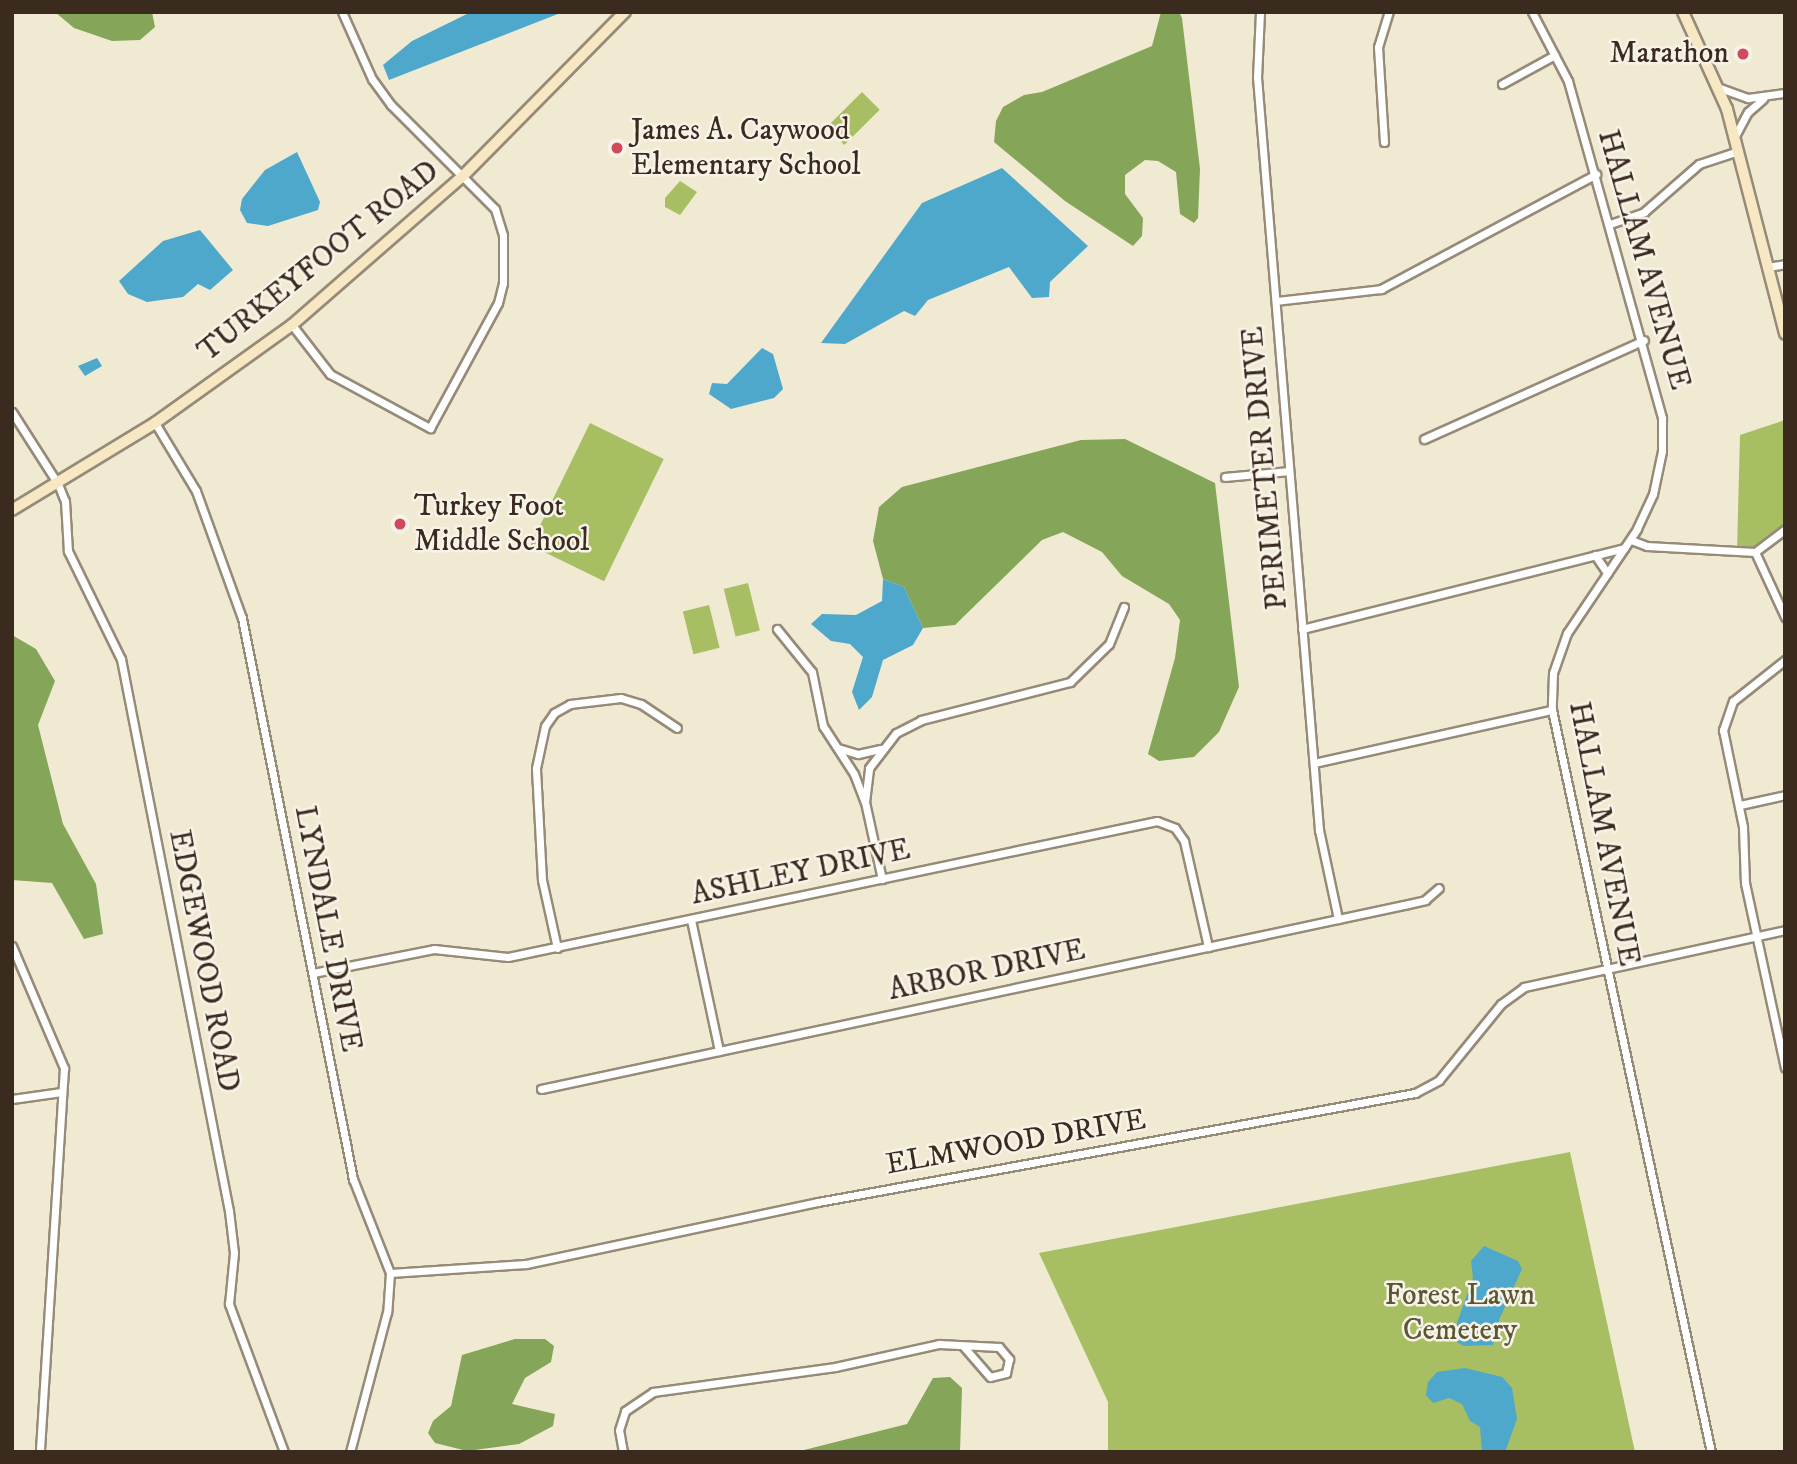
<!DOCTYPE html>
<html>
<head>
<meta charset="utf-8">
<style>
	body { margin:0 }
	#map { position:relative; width:1797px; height:1464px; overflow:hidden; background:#f1ead3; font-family:"IM FELL DW Pica",serif }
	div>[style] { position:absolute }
	.green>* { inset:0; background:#a7be63; transform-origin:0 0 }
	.forest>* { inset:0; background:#85a559 }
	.water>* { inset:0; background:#4da8cb }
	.roads { filter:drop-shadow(2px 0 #968a78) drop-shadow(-2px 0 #968a78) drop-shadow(0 2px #968a78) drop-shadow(0 -2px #968a78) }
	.street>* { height:7px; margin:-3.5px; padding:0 3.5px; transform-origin:3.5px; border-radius:3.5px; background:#fff }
	.secondary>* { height:10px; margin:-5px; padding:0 5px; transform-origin:5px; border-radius:5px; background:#f7e8c3 }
	.dots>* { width:19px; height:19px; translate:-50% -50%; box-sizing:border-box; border:4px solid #f7f3e8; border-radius:50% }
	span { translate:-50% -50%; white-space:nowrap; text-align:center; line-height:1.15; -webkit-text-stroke:5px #f7f3e8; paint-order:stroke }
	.poi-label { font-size:30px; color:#3b2a1e }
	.right { translate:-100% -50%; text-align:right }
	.left { translate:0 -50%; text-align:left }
	.street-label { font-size:30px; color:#3b2a1e }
	.park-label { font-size:30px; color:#5b5633 }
	.frame { position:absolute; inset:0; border:14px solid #3b2a1e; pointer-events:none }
</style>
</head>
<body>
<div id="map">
	<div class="green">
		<i style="left:862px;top:92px;width:25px;height:50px;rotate:45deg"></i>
		<i style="clip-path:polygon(680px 181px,697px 192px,680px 215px,665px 207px,665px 198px)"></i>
		<i style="clip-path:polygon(1785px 420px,1785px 529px,1755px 552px,1737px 551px,1740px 435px)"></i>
		<i style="left:590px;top:423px;width:82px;height:136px;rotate:26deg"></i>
		<i style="left:748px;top:583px;width:49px;height:25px;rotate:76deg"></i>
		<i style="left:709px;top:605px;width:44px;height:27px;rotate:76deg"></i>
		<i style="clip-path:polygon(1570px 1152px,1635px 1452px,1108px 1452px,1108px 1402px,1039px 1253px)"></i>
	</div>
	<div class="forest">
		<i style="clip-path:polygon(55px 12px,152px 12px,155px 27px,140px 40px,112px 41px,74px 28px)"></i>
		<i style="clip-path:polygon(1161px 12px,1179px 12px,1182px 18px,1200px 169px,1198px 218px,1194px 223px,1180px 214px,1176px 172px,1158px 161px,1145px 160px,1125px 175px,1125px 194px,1143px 218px,1142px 236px,1133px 246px,1065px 201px,994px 142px,996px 121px,1003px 107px,1024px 95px,1042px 92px,1152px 46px)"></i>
		<i style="clip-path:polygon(1125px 439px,1215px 483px,1239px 687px,1219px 732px,1194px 757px,1159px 761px,1148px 754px,1175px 658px,1180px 620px,1169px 604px,1122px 576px,1102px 552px,1063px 532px,1042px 540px,955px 625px,923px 628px,904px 587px,883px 579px,873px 541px,879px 507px,902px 487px,1081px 440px)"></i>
		<i style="clip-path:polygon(12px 635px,36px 649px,55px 681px,38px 725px,63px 824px,96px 884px,103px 934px,84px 939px,52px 883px,12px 880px)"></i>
		<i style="clip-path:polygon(515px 1339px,545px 1339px,554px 1346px,551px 1362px,525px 1378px,512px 1404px,555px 1414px,553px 1426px,519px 1444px,467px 1451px,435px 1443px,428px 1433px,433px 1421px,451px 1406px,462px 1355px)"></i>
		<i style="clip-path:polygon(950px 1377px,962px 1388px,960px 1452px,796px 1452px,907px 1424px,933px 1378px)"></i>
	</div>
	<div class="water">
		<i style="clip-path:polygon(471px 12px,563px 12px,389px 80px,383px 65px,412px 41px)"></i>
		<i style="clip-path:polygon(297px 152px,320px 202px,318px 210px,268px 226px,247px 223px,240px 210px,242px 199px,265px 170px)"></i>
		<i style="clip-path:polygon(1002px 168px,1088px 246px,1050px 282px,1049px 297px,1032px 298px,1009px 267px,928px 300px,915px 316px,904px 311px,845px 344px,821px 343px,922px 203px)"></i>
		<i style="clip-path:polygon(200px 230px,233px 270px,210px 290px,198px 284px,183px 297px,147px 302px,128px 294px,119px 281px,163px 241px)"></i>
		<i style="clip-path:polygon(762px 348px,773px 354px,783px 389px,774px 398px,731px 409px,709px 394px,712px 383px,727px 384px)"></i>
		<i style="clip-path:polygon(97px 358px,102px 366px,85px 376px,78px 366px)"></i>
		<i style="clip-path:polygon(883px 579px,904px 587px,923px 628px,913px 645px,883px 660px,872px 697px,859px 710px,852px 692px,863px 657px,850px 644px,831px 641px,811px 624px,822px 614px,856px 615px,882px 601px)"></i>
		<i style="clip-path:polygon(1484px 1246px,1518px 1261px,1522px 1269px,1499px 1320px,1493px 1345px,1464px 1346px,1457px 1342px,1457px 1323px,1473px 1278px,1471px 1261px)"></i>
		<i style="clip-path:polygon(1465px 1368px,1502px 1377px,1512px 1388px,1517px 1419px,1505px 1452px,1482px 1452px,1480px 1427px,1470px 1421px,1462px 1404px,1449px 1398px,1433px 1403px,1426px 1395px,1428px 1382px,1437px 1372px)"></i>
	</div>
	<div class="roads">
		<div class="street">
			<i style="left:1260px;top:12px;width:65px;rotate:92.6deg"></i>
			<i style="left:1257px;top:77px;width:756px;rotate:85.29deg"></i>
			<i style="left:1319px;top:830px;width:91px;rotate:77.9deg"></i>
			<i style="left:1532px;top:12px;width:78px;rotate:62.4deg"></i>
			<i style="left:1568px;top:81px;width:350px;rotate:74.4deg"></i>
			<i style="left:1662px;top:418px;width:33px;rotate:90deg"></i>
			<i style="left:1662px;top:451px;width:44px;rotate:101.8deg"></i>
			<i style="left:1653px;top:494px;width:38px;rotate:115deg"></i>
			<i style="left:1637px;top:529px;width:125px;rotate:123.9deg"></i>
			<i style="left:1567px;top:633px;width:42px;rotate:109.3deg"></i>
			<i style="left:1553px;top:673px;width:37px;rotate:92deg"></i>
			<i style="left:1552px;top:710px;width:759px;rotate:77.91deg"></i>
			<i style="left:1502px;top:84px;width:60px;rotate:-28.7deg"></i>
			<i style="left:1720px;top:88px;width:30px;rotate:20deg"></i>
			<i style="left:1748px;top:98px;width:37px;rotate:-8deg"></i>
			<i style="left:1735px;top:136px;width:27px;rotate:-62deg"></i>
			<i style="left:1748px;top:112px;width:20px;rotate:-41deg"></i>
			<i style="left:1384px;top:142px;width:95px;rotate:-93.6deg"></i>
			<i style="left:1378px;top:47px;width:37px;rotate:-73deg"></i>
			<i style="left:1610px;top:224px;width:36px;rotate:-19deg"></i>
			<i style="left:1644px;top:212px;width:73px;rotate:-41.1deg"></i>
			<i style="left:1699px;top:164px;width:41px;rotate:-18.4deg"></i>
			<i style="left:1767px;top:267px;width:18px;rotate:-9deg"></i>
			<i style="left:1276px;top:301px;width:106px;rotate:-6.5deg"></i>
			<i style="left:1381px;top:289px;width:244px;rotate:-28.1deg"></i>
			<i style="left:292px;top:325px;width:62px;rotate:52.2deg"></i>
			<i style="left:330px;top:374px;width:114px;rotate:28.4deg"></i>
			<i style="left:430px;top:428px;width:142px;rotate:-61.5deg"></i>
			<i style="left:498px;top:303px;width:21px;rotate:-76deg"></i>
			<i style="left:503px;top:283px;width:48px;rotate:-90deg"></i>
			<i style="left:503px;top:235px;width:27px;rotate:-107deg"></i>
			<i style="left:495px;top:209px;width:147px;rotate:-135deg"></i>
			<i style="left:391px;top:105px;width:32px;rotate:-126deg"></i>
			<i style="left:372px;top:79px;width:73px;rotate:-114.1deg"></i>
			<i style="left:12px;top:412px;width:85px;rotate:57.4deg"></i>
			<i style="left:58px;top:484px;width:18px;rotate:68deg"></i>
			<i style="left:65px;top:501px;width:50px;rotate:86.6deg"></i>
			<i style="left:68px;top:551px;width:120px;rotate:63.9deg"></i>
			<i style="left:121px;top:659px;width:562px;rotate:78.93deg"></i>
			<i style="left:229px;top:1211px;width:42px;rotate:83.2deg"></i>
			<i style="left:234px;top:1253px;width:51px;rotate:95.6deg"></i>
			<i style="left:229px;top:1304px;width:158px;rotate:69.6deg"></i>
			<i style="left:155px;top:423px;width:79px;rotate:58.9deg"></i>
			<i style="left:196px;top:491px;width:135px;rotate:70.1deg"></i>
			<i style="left:242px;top:618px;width:572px;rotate:78.81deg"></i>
			<i style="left:353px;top:1179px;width:101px;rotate:68.5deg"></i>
			<i style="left:390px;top:1273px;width:39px;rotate:94deg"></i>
			<i style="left:387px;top:1312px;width:145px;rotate:104.8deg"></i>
			<i style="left:1424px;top:439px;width:241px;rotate:-24.2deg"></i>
			<i style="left:1225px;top:477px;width:64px;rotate:-5.4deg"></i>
			<i style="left:1631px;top:540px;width:17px;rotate:21deg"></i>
			<i style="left:1647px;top:546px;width:108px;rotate:3.2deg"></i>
			<i style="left:1755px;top:552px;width:38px;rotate:-37deg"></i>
			<i style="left:1755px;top:552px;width:72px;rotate:65.2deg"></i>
			<i style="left:1595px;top:555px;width:22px;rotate:56deg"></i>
			<i style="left:777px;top:629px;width:55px;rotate:50.9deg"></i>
			<i style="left:812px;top:672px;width:55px;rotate:78.5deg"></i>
			<i style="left:823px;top:726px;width:57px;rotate:57.1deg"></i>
			<i style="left:854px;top:774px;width:30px;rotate:69deg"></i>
			<i style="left:865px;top:802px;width:79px;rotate:77.6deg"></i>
			<i style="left:1302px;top:629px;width:332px;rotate:-14.1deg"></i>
			<i style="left:1785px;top:660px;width:66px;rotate:141.7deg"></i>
			<i style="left:1733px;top:701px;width:31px;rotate:109deg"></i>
			<i style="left:1723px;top:730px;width:99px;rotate:78.3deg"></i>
			<i style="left:1743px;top:827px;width:56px;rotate:88deg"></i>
			<i style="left:1745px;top:883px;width:189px;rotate:77.8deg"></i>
			<i style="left:838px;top:748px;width:21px;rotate:17deg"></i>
			<i style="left:858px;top:754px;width:23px;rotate:-13deg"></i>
			<i style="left:1314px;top:763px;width:244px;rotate:-12.6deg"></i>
			<i style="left:865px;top:802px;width:34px;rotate:-83deg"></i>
			<i style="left:869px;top:768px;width:44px;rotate:-52.4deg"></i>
			<i style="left:896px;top:733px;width:28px;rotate:-27deg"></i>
			<i style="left:921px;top:720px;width:154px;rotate:-14.3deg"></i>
			<i style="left:1070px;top:682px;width:54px;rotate:-44.3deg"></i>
			<i style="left:1109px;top:644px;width:40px;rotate:-68deg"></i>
			<i style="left:1740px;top:805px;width:46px;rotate:-12.5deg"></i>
			<i style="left:691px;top:920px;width:134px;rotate:77.9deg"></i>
			<i style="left:12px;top:946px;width:133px;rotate:66.9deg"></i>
			<i style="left:64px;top:1068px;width:385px;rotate:93.6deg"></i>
			<i style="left:557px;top:948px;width:70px;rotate:-102.4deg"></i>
			<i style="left:542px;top:880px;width:112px;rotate:-93.1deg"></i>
			<i style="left:536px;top:768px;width:43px;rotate:-77.9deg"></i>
			<i style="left:545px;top:726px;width:16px;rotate:-55deg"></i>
			<i style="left:554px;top:713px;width:18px;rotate:-29deg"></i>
			<i style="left:570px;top:704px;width:51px;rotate:-6.7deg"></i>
			<i style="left:621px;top:698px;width:21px;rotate:17deg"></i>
			<i style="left:641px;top:704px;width:43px;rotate:33.7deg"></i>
			<i style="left:313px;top:973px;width:123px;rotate:-11.2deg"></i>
			<i style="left:434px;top:949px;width:74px;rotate:6.2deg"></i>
			<i style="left:508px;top:957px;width:663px;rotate:-11.84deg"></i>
			<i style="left:1157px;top:821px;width:19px;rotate:21deg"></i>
			<i style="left:1175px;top:828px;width:16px;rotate:55deg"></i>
			<i style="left:1184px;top:841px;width:109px;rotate:77.2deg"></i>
			<i style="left:541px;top:1089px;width:882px;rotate:-12.04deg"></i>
			<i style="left:1404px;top:905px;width:22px;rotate:-13deg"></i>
			<i style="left:1425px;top:900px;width:18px;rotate:-41deg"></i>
			<i style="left:12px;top:1099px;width:50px;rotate:-8deg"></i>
			<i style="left:390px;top:1273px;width:136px;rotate:-3.8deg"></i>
			<i style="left:526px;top:1264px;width:299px;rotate:-12deg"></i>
			<i style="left:818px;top:1202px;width:607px;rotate:-10.35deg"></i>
			<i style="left:1415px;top:1093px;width:27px;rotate:-28deg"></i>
			<i style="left:1439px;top:1080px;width:98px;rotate:-50.8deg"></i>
			<i style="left:1501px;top:1004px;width:29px;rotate:-36deg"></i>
			<i style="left:1524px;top:987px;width:267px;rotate:-12.3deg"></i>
			<i style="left:623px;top:1452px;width:22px;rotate:-100deg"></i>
			<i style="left:619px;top:1430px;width:20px;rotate:-72deg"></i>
			<i style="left:625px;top:1411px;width:34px;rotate:-34deg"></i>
			<i style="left:653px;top:1392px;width:184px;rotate:-7.8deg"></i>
			<i style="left:835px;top:1367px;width:107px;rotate:-12.5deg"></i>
			<i style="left:939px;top:1344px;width:60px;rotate:2.9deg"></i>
			<i style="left:999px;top:1347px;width:16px;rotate:50deg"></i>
			<i style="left:1009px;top:1359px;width:14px;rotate:102deg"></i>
			<i style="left:1006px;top:1373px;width:16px;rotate:166deg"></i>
			<i style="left:990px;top:1377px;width:40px;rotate:-131deg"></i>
		</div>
		<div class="secondary">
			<i style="left:1683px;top:12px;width:107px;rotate:65.6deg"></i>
			<i style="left:1727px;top:109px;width:232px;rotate:75.5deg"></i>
			<i style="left:12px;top:510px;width:167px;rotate:-31.3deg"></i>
			<i style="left:155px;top:423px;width:168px;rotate:-35.6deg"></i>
			<i style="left:292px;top:325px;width:227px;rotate:-41.1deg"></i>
			<i style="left:463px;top:176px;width:231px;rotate:-45.4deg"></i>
		</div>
	</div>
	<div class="dots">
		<i style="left:1743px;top:54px;background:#d1495b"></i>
		<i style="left:617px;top:148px;background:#d1495b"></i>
		<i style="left:400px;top:524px;background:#d1495b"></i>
	</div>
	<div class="poi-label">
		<span class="right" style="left:1729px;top:54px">Marathon</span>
		<span class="left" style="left:631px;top:148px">James A. Caywood<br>Elementary School</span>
		<span class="left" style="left:414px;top:524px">Turkey Foot<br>Middle School</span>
	</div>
	<div class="street-label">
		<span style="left:1643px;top:260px;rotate:74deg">HALLAM AVENUE</span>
		<span style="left:319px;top:262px;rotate:-39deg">TURKEYFOOT ROAD</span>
		<span style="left:1266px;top:468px;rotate:-95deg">PERIMETER DRIVE</span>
		<span style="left:1603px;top:834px;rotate:79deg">HALLAM AVENUE</span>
		<span style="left:801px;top:873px;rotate:-12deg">ASHLEY DRIVE</span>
		<span style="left:327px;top:929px;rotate:79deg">LYNDALE DRIVE</span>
		<span style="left:203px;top:961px;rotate:79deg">EDGEWOOD ROAD</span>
		<span style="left:987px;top:971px;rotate:-12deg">ARBOR DRIVE</span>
		<span style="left:1016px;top:1143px;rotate:-10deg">ELMWOOD DRIVE</span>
	</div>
	<div class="park-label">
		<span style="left:1460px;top:1313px">Forest Lawn<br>Cemetery</span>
	</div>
	<div class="frame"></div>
</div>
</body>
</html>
